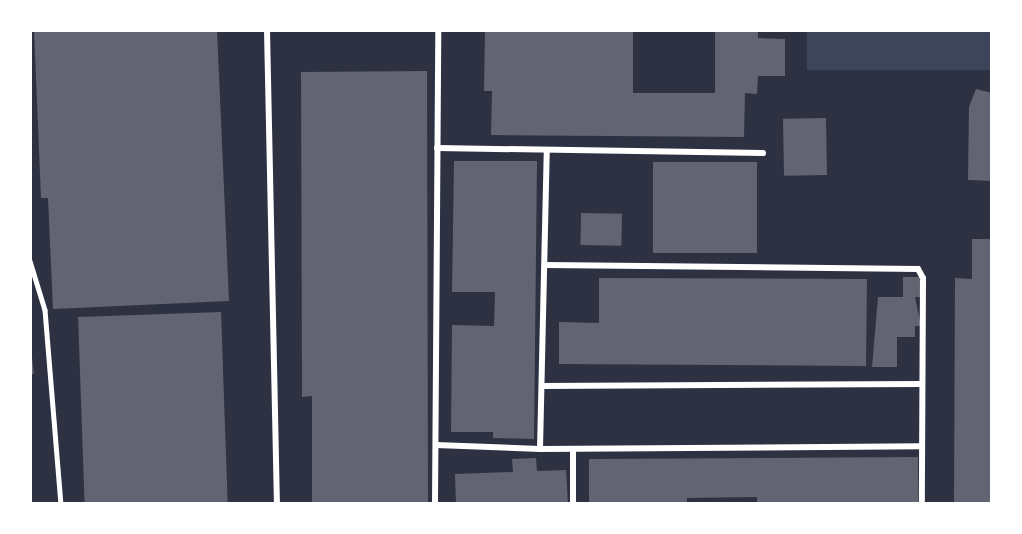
<!DOCTYPE html>
<html>
<head>
<meta charset="utf-8">
<style>
	body { margin:0 }
	#map { position:relative; width:1022px; height:534px; overflow:hidden; background:#2d3142; font-family:"Open Sans",sans-serif }
	div>[style] { position:absolute }
	.green>* { inset:0; background:#3c4559; transform-origin:0 0 }
	.building>* { inset:0; background:#626471; transform-origin:0 0 }
	.service>* { height:4.5px; margin:-2.25px; padding:0 2.25px; transform-origin:2.25px; border-radius:2.25px; background:#fff }
	.minor>* { height:6px; margin:-3px; padding:0 3px; transform-origin:3px; border-radius:3px; background:#fff }
	span { translate:-50% -50%; white-space:nowrap; text-align:center; line-height:1.15; -webkit-text-stroke:4.5px #fff; paint-order:stroke }
	.frame { position:absolute; inset:0; border:32px solid #fff; pointer-events:none }
</style>
</head>
<body>
<div id="map">
	<div class="green">
		<i style="left:807px;top:30px;width:185px;height:40px"></i>
	</div>
	<div class="building">
		<i style="clip-path:polygon(34px 30px,217px 30px,229px 301px,53px 309px,48px 198px,41px 198px)"></i>
		<i style="clip-path:polygon(485px 30px,633px 30px,633px 93px,715px 93px,715px 30px,758px 30px,758px 38px,785px 39px,785px 76px,758px 76px,757px 94px,745px 93px,744px 137px,491px 135px,492px 91px,484px 91px)"></i>
		<i style="clip-path:polygon(427px 71px,428px 504px,312px 504px,312px 396px,302px 397px,301px 72px)"></i>
		<i style="clip-path:polygon(976px 89px,992px 93px,992px 181px,968px 180px,969px 107px)"></i>
		<i style="left:826px;top:118px;width:57px;height:43px;rotate:89deg"></i>
		<i style="clip-path:polygon(454px 161px,537px 161px,534px 439px,493px 438px,493px 432px,451px 432px,452px 325px,494px 326px,495px 292px,452px 292px)"></i>
		<i style="left:653px;top:162px;width:104px;height:91px"></i>
		<i style="left:581px;top:213px;width:41px;height:32px;rotate:1deg"></i>
		<i style="clip-path:polygon(972px 239px,992px 239px,992px 504px,954px 504px,955px 278px,972px 279px)"></i>
		<i style="clip-path:polygon(903px 277px,921px 277px,921px 297px,915px 297px,921px 326px,915px 326px,915px 337px,897px 337px,897px 367px,872px 367px,878px 297px,903px 297px)"></i>
		<i style="clip-path:polygon(599px 278px,867px 279px,866px 366px,559px 364px,559px 322px,599px 323px)"></i>
		<i style="left:221px;top:312px;width:192px;height:143px;rotate:88deg"></i>
		<i style="clip-path:polygon(30px 340px,34px 374px,30px 374px)"></i>
		<i style="clip-path:polygon(918px 457px,918px 504px,757px 504px,757px 497px,687px 498px,687px 504px,589px 504px,589px 459px)"></i>
		<i style="clip-path:polygon(536px 458px,537px 471px,566px 470px,568px 504px,456px 504px,455px 474px,513px 472px,512px 459px)"></i>
	</div>
	<div class="service">
		<i style="left:30px;top:261px;width:51px;rotate:73deg"></i>
		<i style="left:45px;top:310px;width:195px;rotate:85.3deg"></i>
	</div>
	<div class="minor">
		<i style="left:267px;top:30px;width:474px;rotate:88.8deg"></i>
		<i style="left:437px;top:148px;width:326px;rotate:0.9deg"></i>
		<i style="left:545px;top:265px;width:373px;rotate:0.6deg"></i>
		<i style="left:918px;top:269px;width:10px;rotate:61deg"></i>
		<i style="left:923px;top:278px;width:226px;rotate:90.3deg"></i>
		<i style="left:542px;top:386px;width:380px;rotate:-0.3deg"></i>
		<i style="left:436px;top:445px;width:104px;rotate:2.2deg"></i>
		<i style="left:540px;top:449px;width:382px;rotate:-0.4deg"></i>
		<i style="left:540px;top:449px;width:299px;rotate:-88.7deg"></i>
		<i style="left:573px;top:449px;width:55px;rotate:90deg"></i>
		<i style="left:435px;top:504px;width:474px;rotate:-89.6deg"></i>
	</div>
	<div class="frame"></div>
</div>
</body>
</html>
